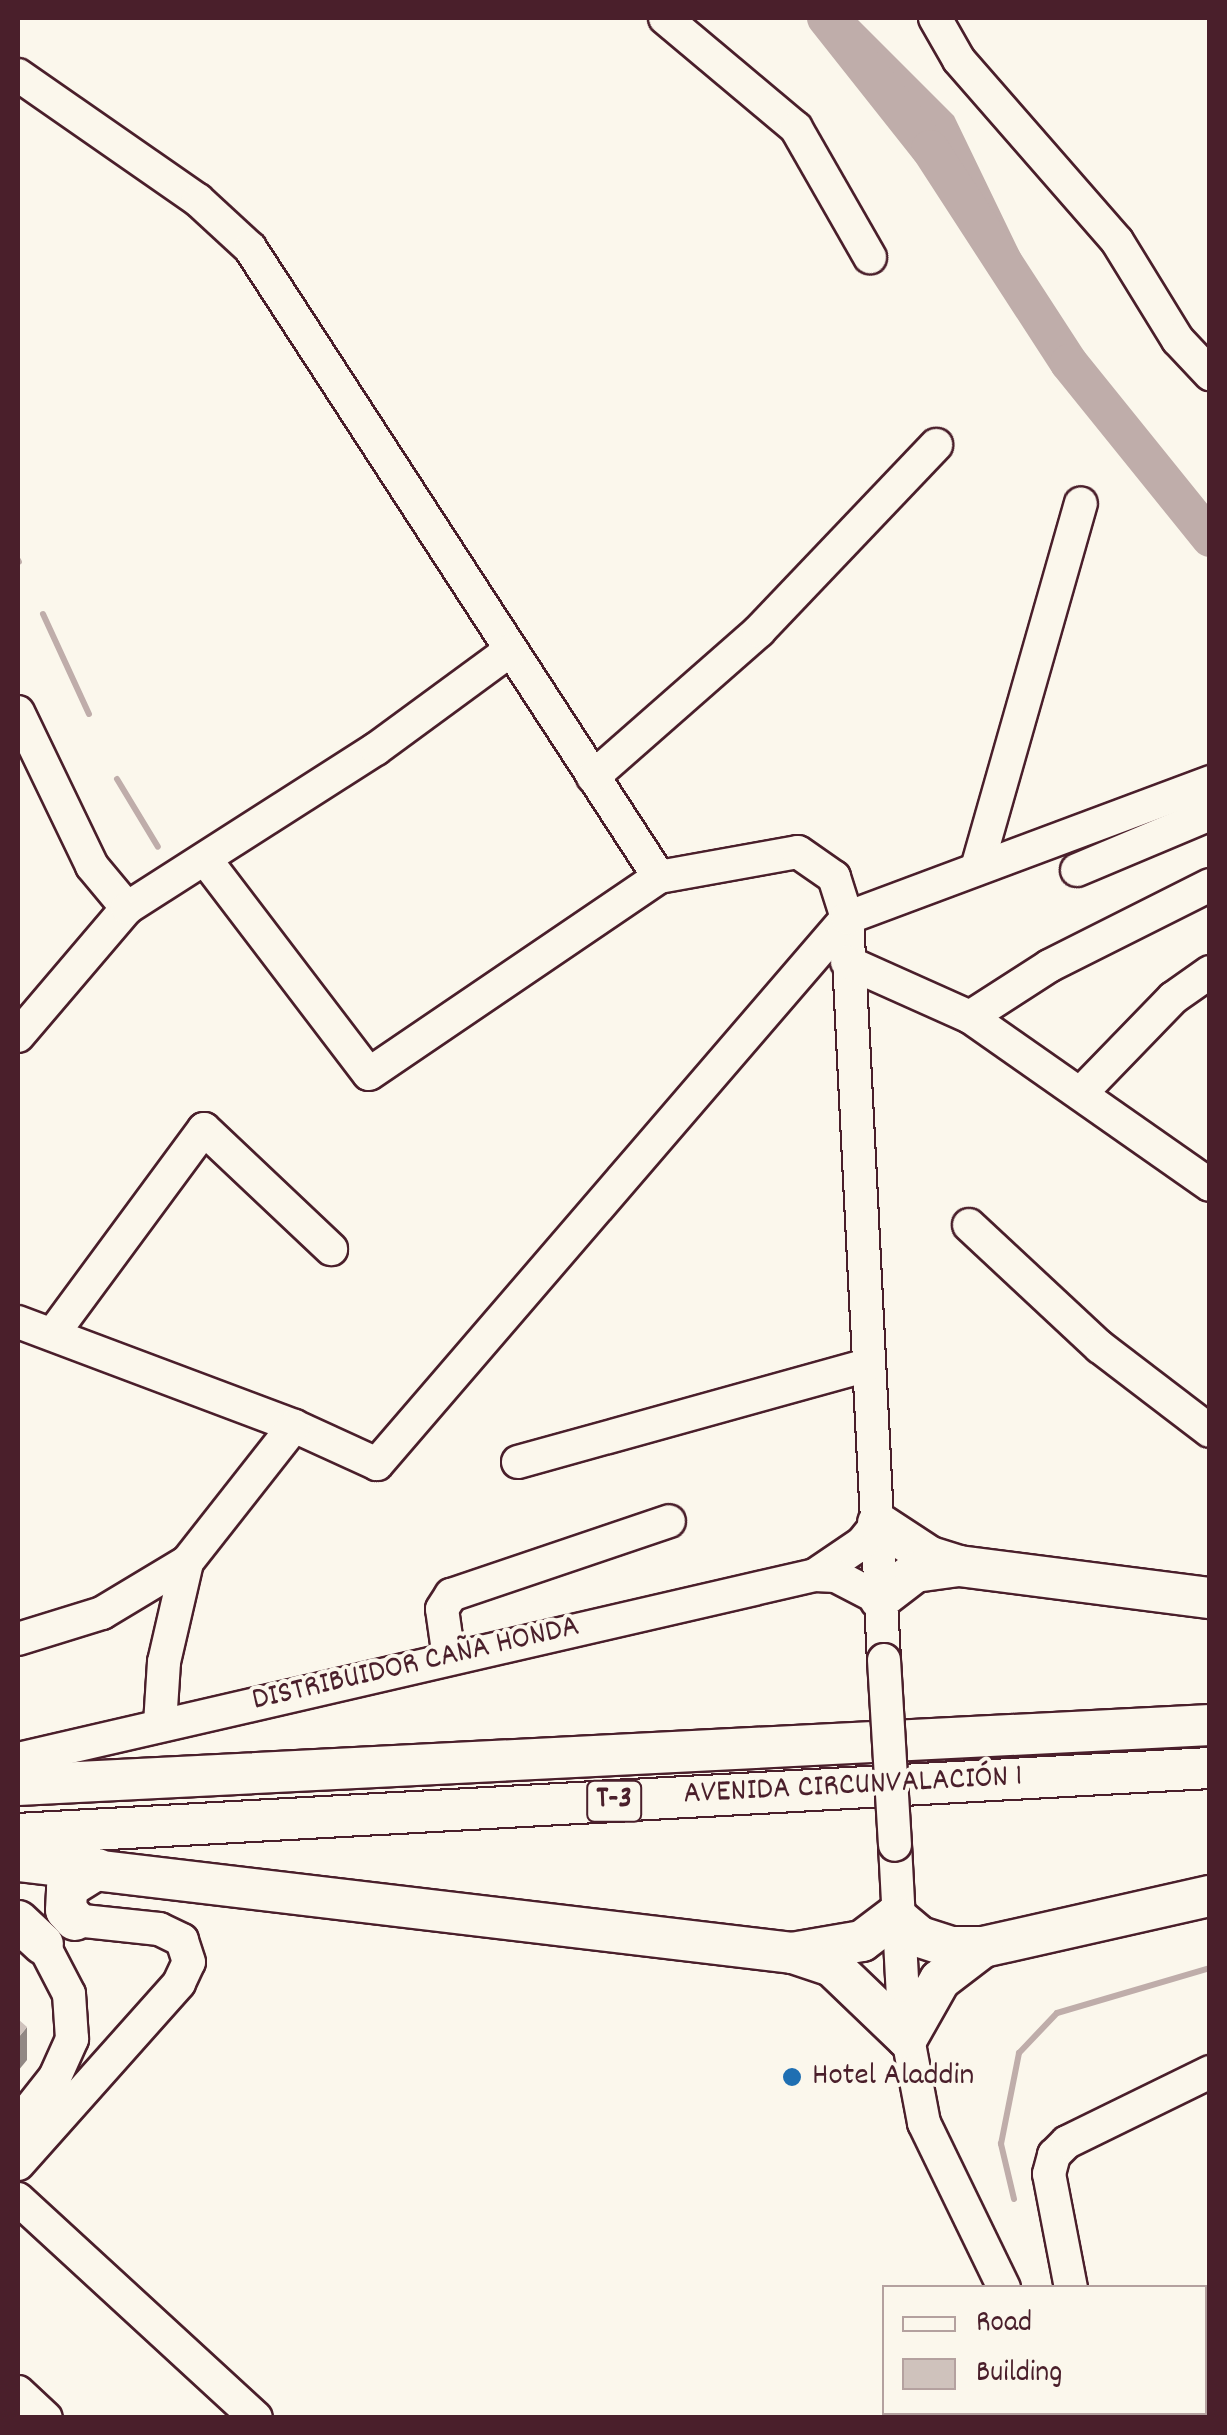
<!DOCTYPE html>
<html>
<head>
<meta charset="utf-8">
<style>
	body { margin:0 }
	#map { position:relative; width:1227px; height:2435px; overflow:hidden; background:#fbf7ec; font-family:Dekko,sans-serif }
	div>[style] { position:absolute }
	.water>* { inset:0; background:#bfadaa }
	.stream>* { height:6px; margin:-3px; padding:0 3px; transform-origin:3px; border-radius:3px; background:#bfadaa }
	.river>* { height:38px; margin:-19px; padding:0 19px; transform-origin:19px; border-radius:19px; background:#bfadaa }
	.roads { filter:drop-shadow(2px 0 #4a1f2b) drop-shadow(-2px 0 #4a1f2b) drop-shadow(0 2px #4a1f2b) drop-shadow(0 -2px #4a1f2b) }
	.minor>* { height:32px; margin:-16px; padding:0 16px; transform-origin:16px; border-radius:16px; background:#fbf7ec }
	.major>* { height:40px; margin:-20px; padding:0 20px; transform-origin:20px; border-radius:20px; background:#fbf7ec }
	.bridges { filter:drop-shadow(2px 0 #4a1f2b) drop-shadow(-2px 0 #4a1f2b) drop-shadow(0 2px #4a1f2b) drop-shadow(0 -2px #4a1f2b) }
	.minor-bridge>* { height:32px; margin:-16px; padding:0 16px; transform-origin:16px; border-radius:16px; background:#fbf7ec }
	.shaded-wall>* { inset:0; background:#918884 }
	.building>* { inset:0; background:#cfc2bc }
	.dots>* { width:28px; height:28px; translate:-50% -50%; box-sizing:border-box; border:5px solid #fbf7ec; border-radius:50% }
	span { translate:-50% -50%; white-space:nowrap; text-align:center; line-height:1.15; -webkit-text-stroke:8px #fbf7ec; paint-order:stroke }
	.shield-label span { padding:2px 8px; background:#fbf7ec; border:2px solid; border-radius:8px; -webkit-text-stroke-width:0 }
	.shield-label { font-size:30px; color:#4a1f2b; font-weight:700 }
	.street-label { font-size:32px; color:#4a1f2b }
	.poi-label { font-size:32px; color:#4a1f2b }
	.left { translate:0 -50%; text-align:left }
	.frame { position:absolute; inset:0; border:20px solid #4a1f2b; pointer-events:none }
	.legend { position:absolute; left:882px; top:2285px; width:325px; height:130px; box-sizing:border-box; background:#fbf7ec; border:2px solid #b4a19f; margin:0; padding:12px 18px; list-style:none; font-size:30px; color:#4a1f2b }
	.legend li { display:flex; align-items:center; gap:20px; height:50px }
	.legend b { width:50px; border:2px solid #b4a19f }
</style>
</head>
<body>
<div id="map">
	<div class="water">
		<i style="clip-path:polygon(814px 18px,856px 18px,954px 116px,1049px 313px,929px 134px)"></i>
	</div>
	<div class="stream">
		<i style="left:18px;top:560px;width:2px;rotate:63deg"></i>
		<i style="left:43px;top:614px;width:110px;rotate:65.3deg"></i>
		<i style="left:117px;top:779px;width:79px;rotate:58.9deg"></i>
		<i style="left:1014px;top:2199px;width:57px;rotate:-103.3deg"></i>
		<i style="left:1001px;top:2144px;width:93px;rotate:-78.8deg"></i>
		<i style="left:1019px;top:2053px;width:55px;rotate:-46.5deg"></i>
		<i style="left:1057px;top:2013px;width:159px;rotate:-16.4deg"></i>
	</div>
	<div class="river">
		<i style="left:826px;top:18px;width:167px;rotate:51.6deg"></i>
		<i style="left:930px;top:149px;width:255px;rotate:57deg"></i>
		<i style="left:1069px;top:363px;width:225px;rotate:51.1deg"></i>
	</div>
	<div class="roads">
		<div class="minor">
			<i style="left:665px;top:18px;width:171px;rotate:40deg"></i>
			<i style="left:796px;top:128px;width:149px;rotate:60.2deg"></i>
			<i style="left:935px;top:18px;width:48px;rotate:60.3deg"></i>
			<i style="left:959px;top:60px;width:240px;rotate:48.9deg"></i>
			<i style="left:1117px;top:241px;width:116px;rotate:58.4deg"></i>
			<i style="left:1178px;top:340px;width:47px;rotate:46.7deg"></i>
			<i style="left:18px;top:75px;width:219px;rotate:34.8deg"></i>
			<i style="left:198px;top:200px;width:71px;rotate:42.7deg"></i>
			<i style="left:250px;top:248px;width:750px;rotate:56.97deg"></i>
			<i style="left:659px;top:877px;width:141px;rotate:-10.2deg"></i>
			<i style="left:798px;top:852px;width:44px;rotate:34.8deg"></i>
			<i style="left:834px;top:877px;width:43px;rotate:72.4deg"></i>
			<i style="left:847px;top:918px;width:743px;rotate:87.15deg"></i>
			<i style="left:18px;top:712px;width:171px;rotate:64.3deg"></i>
			<i style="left:92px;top:866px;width:55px;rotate:50.2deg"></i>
			<i style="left:593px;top:777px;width:221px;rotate:-41.3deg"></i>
			<i style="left:759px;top:631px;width:257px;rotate:-46.4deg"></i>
			<i style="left:205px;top:859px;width:270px;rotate:52.7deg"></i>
			<i style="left:369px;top:1074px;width:351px;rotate:-34.2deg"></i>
			<i style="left:977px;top:868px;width:379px;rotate:-74.1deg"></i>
			<i style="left:1077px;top:870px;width:144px;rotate:-22.8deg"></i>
			<i style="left:847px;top:962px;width:135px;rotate:24.1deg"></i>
			<i style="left:970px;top:1017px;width:293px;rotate:35deg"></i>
			<i style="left:970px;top:1017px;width:94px;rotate:-32.8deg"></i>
			<i style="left:1049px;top:966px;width:180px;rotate:-26.7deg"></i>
			<i style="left:18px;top:1036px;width:168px;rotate:-49.6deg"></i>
			<i style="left:127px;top:908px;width:295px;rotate:-32.6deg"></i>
			<i style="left:376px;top:749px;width:167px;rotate:-36.3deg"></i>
			<i style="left:1082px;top:1092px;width:131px;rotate:-45.9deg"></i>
			<i style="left:1173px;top:998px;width:45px;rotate:-35.1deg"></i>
			<i style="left:969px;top:1225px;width:179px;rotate:43deg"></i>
			<i style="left:1100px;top:1347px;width:138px;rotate:37.4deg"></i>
			<i style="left:18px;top:1322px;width:295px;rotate:20.6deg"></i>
			<i style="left:294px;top:1426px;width:91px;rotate:24.6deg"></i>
			<i style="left:377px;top:1464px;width:720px;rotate:-49.28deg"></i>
			<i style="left:847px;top:918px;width:388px;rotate:-20.5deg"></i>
			<i style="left:55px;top:1331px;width:251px;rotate:-53.6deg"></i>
			<i style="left:204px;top:1129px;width:175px;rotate:43.4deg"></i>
			<i style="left:518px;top:1462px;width:362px;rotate:-15.5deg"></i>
			<i style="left:815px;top:1575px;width:57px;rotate:-34.2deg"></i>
			<i style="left:862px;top:1543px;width:26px;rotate:-51deg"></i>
			<i style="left:18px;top:1639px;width:88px;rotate:-17.2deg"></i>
			<i style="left:102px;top:1613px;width:99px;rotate:-31deg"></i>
			<i style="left:187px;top:1562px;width:173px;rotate:-51.8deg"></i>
			<i style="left:449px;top:1658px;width:49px;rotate:-98.1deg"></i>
			<i style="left:442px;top:1609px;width:17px;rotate:-57deg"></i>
			<i style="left:451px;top:1595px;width:230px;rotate:-18.7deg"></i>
			<i style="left:160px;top:1724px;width:62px;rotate:-86.3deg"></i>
			<i style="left:164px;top:1662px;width:103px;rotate:-77deg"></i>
			<i style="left:18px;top:1759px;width:818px;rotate:-13deg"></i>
			<i style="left:815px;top:1575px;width:21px;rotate:3deg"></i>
			<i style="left:836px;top:1576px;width:50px;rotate:27.6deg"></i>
			<i style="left:895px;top:1845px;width:172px;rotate:87deg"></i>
			<i style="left:904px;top:2017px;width:108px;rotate:79.3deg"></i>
			<i style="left:924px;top:2123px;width:183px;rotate:64.1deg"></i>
			<i style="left:18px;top:2124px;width:60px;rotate:-51.8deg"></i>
			<i style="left:55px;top:2077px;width:42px;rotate:-65.9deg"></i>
			<i style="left:72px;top:2039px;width:45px;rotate:-93.8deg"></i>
			<i style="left:69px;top:1994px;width:56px;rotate:-117.5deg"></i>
			<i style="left:18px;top:2164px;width:242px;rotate:-48.3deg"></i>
			<i style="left:179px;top:1983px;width:23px;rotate:-65deg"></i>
			<i style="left:189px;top:1962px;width:23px;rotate:-108deg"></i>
			<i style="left:182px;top:1940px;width:25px;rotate:-154deg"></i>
			<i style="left:159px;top:1929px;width:84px;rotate:-173.9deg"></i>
			<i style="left:18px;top:2199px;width:323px;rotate:42.6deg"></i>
			<i style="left:1071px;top:2288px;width:116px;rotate:-100.9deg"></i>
			<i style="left:1049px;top:2174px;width:20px;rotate:-75deg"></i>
			<i style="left:1054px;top:2155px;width:18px;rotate:-45deg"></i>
			<i style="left:1067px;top:2142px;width:159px;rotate:-26.1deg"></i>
			<i style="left:1204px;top:2338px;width:7px;rotate:-27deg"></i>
			<i style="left:18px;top:2392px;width:38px;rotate:43deg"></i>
			<i style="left:1060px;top:2412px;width:7px;rotate:63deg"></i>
		</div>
		<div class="major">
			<i style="left:878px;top:1523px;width:62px;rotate:33.2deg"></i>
			<i style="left:930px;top:1557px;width:30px;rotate:17deg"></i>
			<i style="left:959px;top:1566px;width:253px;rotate:7.3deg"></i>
			<i style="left:880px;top:1599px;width:44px;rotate:-37.6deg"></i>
			<i style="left:915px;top:1572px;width:44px;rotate:-7.8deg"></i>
			<i style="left:18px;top:1785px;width:1194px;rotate:-2.88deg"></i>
			<i style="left:18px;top:1834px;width:1194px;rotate:-3.17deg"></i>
			<i style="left:18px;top:1861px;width:779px;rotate:6.78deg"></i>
			<i style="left:792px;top:1953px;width:71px;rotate:-9.7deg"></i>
			<i style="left:862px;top:1941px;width:41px;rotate:-37.1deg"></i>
			<i style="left:895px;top:1916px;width:33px;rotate:40deg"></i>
			<i style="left:920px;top:1937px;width:32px;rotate:18deg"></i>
			<i style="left:950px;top:1947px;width:33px"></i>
			<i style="left:983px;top:1947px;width:233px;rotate:-12.7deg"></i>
			<i style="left:75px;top:1920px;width:13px;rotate:-132deg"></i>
			<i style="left:66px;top:1910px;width:22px;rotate:-87deg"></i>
			<i style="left:67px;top:1888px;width:36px;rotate:-32deg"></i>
			<i style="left:18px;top:1921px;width:34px;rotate:43deg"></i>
			<i style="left:793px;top:1953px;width:41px;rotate:18.4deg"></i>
			<i style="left:832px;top:1966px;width:104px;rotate:43.8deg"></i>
			<i style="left:907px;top:2038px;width:67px;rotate:-60.4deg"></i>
			<i style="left:940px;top:1980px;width:54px;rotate:-37.5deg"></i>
		</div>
	</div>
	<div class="bridges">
		<div class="minor-bridge">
			<i style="left:884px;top:1660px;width:185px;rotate:86.6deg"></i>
		</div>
	</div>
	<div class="shaded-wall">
		<i style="clip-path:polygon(27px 2027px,27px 2060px,18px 2071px,18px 2038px)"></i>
	</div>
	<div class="building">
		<i style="clip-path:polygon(18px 2019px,27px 2027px,18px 2038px)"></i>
	</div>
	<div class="dots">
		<i style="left:792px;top:2077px;background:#1f6fb2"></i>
	</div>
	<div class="shield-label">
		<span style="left:614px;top:1801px">T-3</span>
	</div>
	<div class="street-label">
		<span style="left:416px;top:1665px;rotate:-13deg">DISTRIBUIDOR CAÑA HONDA</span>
		<span style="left:853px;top:1787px;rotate:-3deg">AVENIDA CIRCUNVALACIÓN 1</span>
	</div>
	<div class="poi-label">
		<span class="left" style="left:812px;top:2077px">Hotel Aladdin</span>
	</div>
	<div class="frame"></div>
	<ul class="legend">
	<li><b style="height:12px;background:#fbf7ec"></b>Road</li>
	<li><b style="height:28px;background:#cfc2bc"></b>Building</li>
	</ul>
</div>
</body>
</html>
